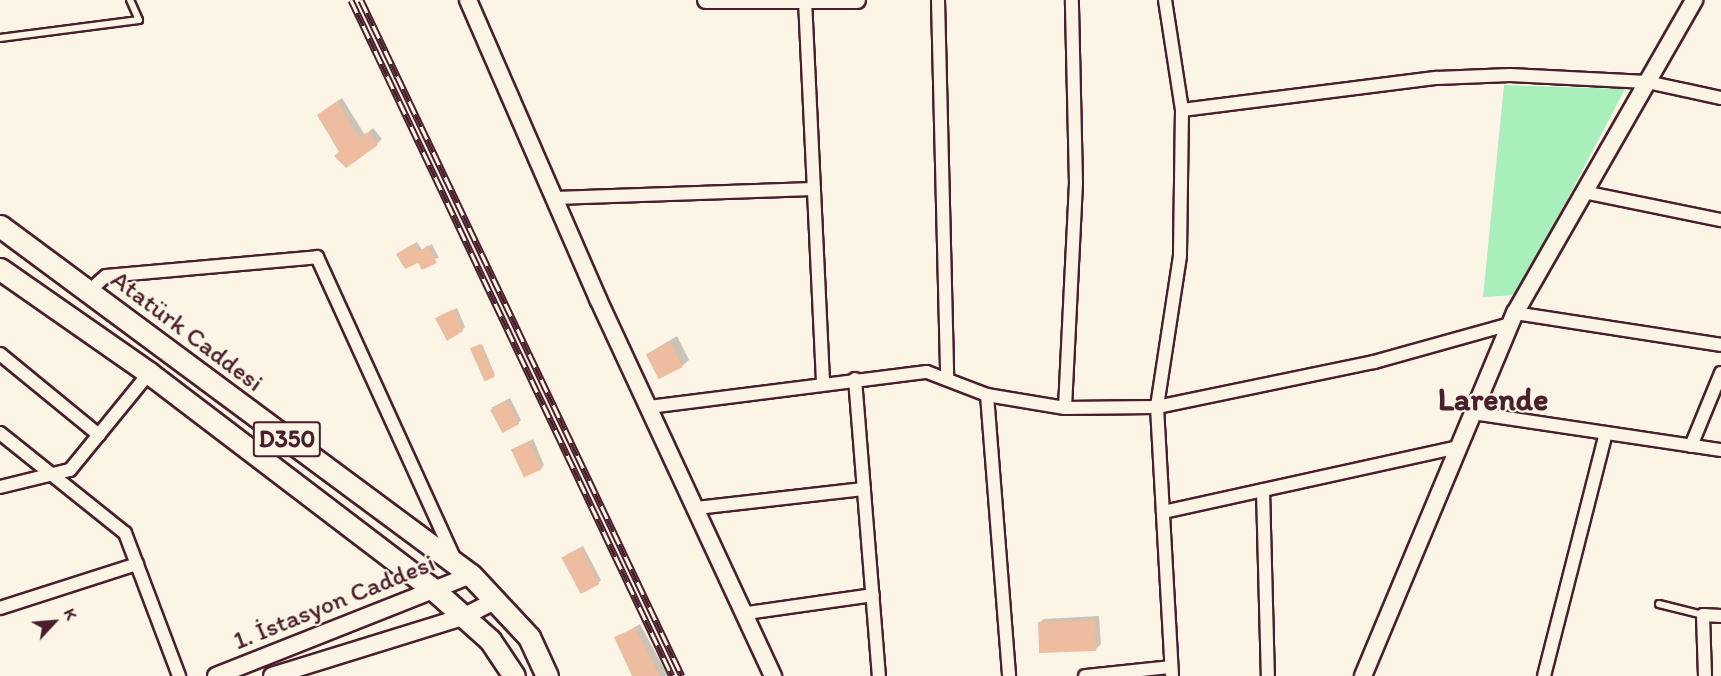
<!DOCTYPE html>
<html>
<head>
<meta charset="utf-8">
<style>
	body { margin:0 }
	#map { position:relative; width:1721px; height:676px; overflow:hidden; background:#fcf5e5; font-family:Itim,sans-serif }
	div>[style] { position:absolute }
	.green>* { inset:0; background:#a8efbc }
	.shadow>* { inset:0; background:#0003 }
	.building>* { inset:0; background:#eebd9f; transform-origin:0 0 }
	.roads { filter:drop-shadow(2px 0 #4a1f2b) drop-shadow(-2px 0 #4a1f2b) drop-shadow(0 2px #4a1f2b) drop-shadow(0 -2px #4a1f2b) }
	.lane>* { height:6px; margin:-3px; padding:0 3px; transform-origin:3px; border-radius:3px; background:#fcf5e5 }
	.street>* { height:12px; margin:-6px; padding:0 6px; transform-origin:6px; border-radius:6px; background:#fcf5e5 }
	.secondary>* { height:16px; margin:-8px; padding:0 8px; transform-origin:8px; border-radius:8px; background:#fcf5e5 }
	.highway>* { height:21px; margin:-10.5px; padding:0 10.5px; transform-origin:10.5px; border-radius:10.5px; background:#fcf5e5 }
	.rail>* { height:7px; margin-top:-3.5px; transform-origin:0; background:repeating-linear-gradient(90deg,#fcf5e5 0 14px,#4a1f2b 0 28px); box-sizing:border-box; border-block:2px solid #4a1f2b }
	span { translate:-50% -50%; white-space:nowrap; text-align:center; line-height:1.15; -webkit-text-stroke:4.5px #fcf5e5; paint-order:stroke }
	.shield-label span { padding:2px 4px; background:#fcf5e5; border:2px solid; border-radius:4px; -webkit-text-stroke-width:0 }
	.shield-label { font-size:24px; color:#4a1f2b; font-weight:700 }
	.street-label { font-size:26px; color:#4a1f2b }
	.district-label { font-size:32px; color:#4a1f2b; font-weight:700 }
	.north { position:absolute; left:24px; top:592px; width:60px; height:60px; -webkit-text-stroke:4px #fcf5e5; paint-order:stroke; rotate:64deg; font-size:16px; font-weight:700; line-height:24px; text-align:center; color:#4a1f2b }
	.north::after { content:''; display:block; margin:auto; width:21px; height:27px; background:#4a1f2b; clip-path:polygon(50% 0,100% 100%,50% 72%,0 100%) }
</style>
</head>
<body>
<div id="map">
	<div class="green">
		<i style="clip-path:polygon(1504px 85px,1625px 89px,1517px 295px,1483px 297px)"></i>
	</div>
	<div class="shadow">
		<i style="clip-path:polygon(342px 98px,365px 135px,373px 128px,382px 139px,377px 144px,341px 152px,324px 111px)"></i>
		<i style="clip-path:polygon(417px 242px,422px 250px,432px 244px,439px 258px,418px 261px,398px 254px)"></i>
		<i style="clip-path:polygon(457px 308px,465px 327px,462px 330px,440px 316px)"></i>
		<i style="clip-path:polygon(677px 336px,689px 360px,682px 366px,647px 354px)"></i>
		<i style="clip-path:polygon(482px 344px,495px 375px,494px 376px,473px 348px)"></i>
		<i style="clip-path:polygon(510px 398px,521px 420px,518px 423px,491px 408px)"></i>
		<i style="clip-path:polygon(533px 439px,544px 465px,541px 468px,517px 448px)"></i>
		<i style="clip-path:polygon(583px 546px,601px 580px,598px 583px,566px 555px)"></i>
		<i style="clip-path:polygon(1099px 616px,1101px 644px,1096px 649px,1039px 623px,1044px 619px)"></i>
		<i style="clip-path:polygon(640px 624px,668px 676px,634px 676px,616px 638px)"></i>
	</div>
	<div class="building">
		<i style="clip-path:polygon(337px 101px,359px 138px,368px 132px,378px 145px,346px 168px,334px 156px,339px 152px,317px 115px)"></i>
		<i style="clip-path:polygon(413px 244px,419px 252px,428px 245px,437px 263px,422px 270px,418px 263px,405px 269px,396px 254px)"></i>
		<i style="clip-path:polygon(454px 309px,463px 331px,447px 341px,435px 318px)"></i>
		<i style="left:670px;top:342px;width:28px;height:27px;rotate:63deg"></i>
		<i style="left:480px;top:344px;width:36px;height:11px;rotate:66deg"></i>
		<i style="left:507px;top:401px;width:26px;height:19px;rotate:62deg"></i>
		<i style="left:529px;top:441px;width:31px;height:20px;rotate:65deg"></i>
		<i style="left:580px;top:548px;width:41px;height:21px;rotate:62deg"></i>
		<i style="left:1095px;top:620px;width:31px;height:57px;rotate:88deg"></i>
		<i style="clip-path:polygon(635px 628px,660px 676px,632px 676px,614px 637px)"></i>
	</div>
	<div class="roads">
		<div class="lane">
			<i style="left:0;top:38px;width:140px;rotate:-7.4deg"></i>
			<i style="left:139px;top:20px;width:22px;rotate:-114deg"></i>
			<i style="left:1659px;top:604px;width:45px;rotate:14deg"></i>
		</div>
		<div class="street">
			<i style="left:805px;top:0;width:382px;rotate:87.3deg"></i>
			<i style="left:938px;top:0;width:379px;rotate:88.6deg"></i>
			<i style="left:1165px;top:0;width:111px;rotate:81.2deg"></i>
			<i style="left:1182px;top:110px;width:146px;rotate:90.8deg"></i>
			<i style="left:1180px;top:256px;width:153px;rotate:98.7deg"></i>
			<i style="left:1157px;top:407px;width:269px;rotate:86.8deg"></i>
			<i style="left:1182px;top:110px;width:257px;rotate:-7.2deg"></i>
			<i style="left:1437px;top:78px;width:73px;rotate:-2.4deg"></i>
			<i style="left:1510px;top:75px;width:137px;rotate:2.9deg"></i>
			<i style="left:1647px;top:82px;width:76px;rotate:12.2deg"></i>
			<i style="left:1584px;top:192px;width:140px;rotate:11.6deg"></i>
			<i style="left:554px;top:198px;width:260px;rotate:-2deg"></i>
			<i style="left:88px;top:292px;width:24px;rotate:-42deg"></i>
			<i style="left:106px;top:276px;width:212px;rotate:-5.1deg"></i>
			<i style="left:317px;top:257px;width:331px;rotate:65.5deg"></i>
			<i style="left:1515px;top:313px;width:208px;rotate:8.8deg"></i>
			<i style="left:0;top:354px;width:128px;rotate:39.3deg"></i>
			<i style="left:855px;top:379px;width:298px;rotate:85.4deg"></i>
			<i style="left:987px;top:395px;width:282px;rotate:85.5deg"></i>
			<i style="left:649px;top:407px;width:280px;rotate:-7.2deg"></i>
			<i style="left:927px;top:372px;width:64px;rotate:21deg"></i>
			<i style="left:987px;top:395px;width:79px;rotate:9.5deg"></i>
			<i style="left:1065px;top:408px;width:92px;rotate:-0.6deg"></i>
			<i style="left:1157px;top:407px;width:222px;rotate:-11.7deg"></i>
			<i style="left:1374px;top:362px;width:141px;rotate:-15.6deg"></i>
			<i style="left:1065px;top:408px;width:225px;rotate:-87.2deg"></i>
			<i style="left:1076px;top:183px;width:183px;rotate:-91.3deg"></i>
			<i style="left:1473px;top:413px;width:251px;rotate:8.5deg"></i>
			<i style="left:0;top:433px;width:160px;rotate:38.7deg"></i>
			<i style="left:125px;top:533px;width:153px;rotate:69.3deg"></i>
			<i style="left:1691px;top:446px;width:79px;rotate:-67.7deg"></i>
			<i style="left:0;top:487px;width:72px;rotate:-13.7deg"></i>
			<i style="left:70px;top:470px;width:125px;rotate:-50.8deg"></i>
			<i style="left:1263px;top:490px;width:186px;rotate:88.5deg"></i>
			<i style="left:696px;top:508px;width:169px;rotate:-6.5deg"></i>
			<i style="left:1163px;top:512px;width:303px;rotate:-12.4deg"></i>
			<i style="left:0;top:608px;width:144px;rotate:-17.8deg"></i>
			<i style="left:747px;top:613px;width:127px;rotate:-8.1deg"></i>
			<i style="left:1085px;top:676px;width:86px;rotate:-6deg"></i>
			<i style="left:1544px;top:676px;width:248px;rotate:-75.7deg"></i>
			<i style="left:1705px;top:676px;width:61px;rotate:-91.9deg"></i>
			<i style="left:1703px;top:615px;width:18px;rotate:3deg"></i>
		</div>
		<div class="secondary">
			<i style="left:468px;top:0;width:326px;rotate:66.5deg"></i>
			<i style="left:598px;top:299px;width:416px;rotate:65.1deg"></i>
			<i style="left:706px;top:0;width:151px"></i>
			<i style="left:216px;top:676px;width:274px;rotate:-21.6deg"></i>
			<i style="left:272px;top:676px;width:200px;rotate:-17.2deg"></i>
			<i style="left:463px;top:617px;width:36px;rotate:-27deg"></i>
			<i style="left:1363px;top:676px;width:394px;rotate:-67.3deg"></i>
			<i style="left:1515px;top:313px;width:361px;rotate:-60.2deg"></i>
		</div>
		<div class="highway">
			<i style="left:0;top:226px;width:586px;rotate:36.54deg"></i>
			<i style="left:471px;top:575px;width:85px;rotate:46.9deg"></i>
			<i style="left:529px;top:637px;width:43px;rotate:65.2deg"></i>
			<i style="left:0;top:269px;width:182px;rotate:34.9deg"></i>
			<i style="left:149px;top:373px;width:358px;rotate:37.3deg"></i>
			<i style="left:434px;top:590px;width:75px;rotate:41.8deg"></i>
			<i style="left:490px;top:640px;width:43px;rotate:56.3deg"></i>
		</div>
	</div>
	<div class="rail">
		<i style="left:351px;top:0;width:748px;rotate:64.6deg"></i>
		<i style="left:361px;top:0;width:748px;rotate:64.6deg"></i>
	</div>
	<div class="shield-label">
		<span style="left:287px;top:439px">D350</span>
	</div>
	<div class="street-label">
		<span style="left:187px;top:331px;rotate:37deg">Atatürk Caddesi</span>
		<span style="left:334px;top:602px;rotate:-22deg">1. İstasyon Caddesi</span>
	</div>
	<div class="district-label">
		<span style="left:1493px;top:399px">Larende</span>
	</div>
	<div class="north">K</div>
</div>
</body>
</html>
